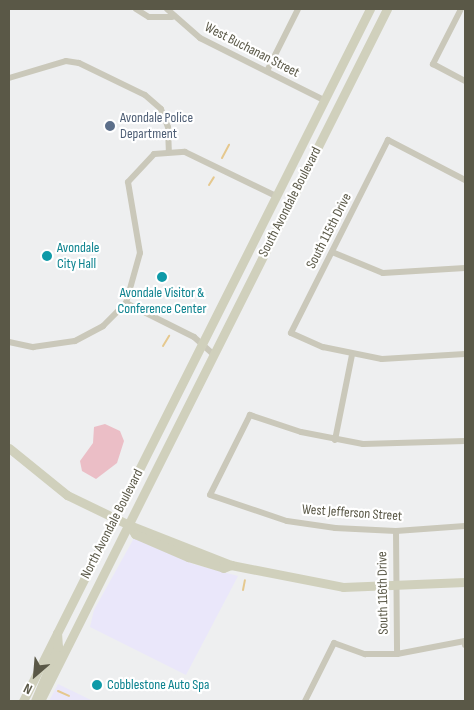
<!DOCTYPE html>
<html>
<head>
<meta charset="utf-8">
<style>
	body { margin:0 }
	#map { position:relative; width:474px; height:710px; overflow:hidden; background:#eeeff0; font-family:"Sofia Sans Condensed",sans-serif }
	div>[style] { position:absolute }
	.commercial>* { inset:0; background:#eae7fa }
	.green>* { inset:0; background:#ebbec6 }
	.stream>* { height:2px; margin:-1px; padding:0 1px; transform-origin:1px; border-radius:1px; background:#e5c88e }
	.street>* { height:6px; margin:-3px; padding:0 3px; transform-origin:3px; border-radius:3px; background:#cac8ba }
	.secondary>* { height:9px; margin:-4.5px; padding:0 4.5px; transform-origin:4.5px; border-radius:4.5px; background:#d0d0bc }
	.dots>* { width:14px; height:14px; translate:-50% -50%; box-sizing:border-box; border:2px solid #fff; border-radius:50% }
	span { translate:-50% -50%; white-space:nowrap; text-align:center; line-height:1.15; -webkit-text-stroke:4.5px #fff; paint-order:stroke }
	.street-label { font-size:14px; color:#5a5847 }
	.service-label { font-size:14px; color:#4e5e75 }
	.left { translate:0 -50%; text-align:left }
	.culture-label { font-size:14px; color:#0d838f }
	.frame { position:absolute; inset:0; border:10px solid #5a5847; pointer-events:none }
	.north { position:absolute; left:10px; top:650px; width:50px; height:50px; -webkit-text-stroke:4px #fff; paint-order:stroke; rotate:207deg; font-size:14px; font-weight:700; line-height:20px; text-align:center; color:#5a5847 }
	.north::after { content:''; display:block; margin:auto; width:18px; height:22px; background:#5a5847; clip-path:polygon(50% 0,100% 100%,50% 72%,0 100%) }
</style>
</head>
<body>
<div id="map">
	<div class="commercial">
		<i style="clip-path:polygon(134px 538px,193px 564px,238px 576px,186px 675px,90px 627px,94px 610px)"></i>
		<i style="clip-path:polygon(58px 684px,93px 701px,49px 701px)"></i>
	</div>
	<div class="green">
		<i style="clip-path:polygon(105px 424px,120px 431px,124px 441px,117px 463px,96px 479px,82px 471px,80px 461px,93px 443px,94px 427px)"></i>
	</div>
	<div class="stream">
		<i style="left:222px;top:158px;width:15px;rotate:-62deg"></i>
		<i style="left:209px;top:185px;width:9px;rotate:-58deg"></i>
		<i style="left:163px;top:346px;width:12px;rotate:-59deg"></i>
		<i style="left:243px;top:590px;width:10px;rotate:-79deg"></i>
		<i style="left:58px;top:691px;width:12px;rotate:24deg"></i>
	</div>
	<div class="street">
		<i style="left:136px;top:9px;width:15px;rotate:32deg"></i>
		<i style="left:149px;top:17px;width:23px"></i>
		<i style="left:167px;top:9px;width:44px;rotate:41.3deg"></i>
		<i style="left:200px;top:38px;width:139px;rotate:26.6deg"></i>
		<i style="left:461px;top:9px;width:62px;rotate:117deg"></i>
		<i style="left:433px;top:64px;width:36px;rotate:28deg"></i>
		<i style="left:267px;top:71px;width:69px;rotate:-63.4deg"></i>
		<i style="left:9px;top:78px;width:59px;rotate:-16.6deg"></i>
		<i style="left:66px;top:61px;width:13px;rotate:9deg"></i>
		<i style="left:79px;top:63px;width:73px;rotate:25.9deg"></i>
		<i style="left:145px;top:95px;width:21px;rotate:41deg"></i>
		<i style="left:161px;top:109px;width:19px;rotate:69deg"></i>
		<i style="left:168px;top:127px;width:23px;rotate:88deg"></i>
		<i style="left:465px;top:180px;width:87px;rotate:-152.5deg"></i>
		<i style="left:388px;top:140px;width:216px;rotate:116.7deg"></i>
		<i style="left:291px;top:333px;width:35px;rotate:24deg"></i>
		<i style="left:323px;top:347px;width:60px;rotate:11.5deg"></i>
		<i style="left:382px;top:359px;width:83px;rotate:-3.4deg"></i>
		<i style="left:332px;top:252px;width:55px;rotate:22.4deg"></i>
		<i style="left:383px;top:273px;width:82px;rotate:-3.5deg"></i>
		<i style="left:126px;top:303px;width:76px;rotate:26.6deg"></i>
		<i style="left:194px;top:337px;width:27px;rotate:42deg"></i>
		<i style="left:9px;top:342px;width:25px;rotate:12deg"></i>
		<i style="left:33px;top:347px;width:42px;rotate:-8.1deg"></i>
		<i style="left:75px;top:341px;width:32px;rotate:-28deg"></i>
		<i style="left:103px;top:326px;width:33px;rotate:-45deg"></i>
		<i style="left:126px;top:303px;width:52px;rotate:-74.4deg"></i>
		<i style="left:140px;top:253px;width:72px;rotate:-99.6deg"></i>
		<i style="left:128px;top:182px;width:38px;rotate:-47deg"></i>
		<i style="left:154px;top:154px;width:31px;rotate:-4deg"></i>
		<i style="left:185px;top:152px;width:101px;rotate:25.8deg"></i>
		<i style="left:335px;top:440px;width:87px;rotate:-78.7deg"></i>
		<i style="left:465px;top:441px;width:102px;rotate:178.3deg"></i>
		<i style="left:363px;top:444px;width:63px;rotate:-169deg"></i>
		<i style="left:301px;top:432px;width:54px;rotate:-161.6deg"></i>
		<i style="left:250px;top:415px;width:89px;rotate:116.6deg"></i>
		<i style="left:210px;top:495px;width:81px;rotate:18.7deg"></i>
		<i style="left:287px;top:521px;width:49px;rotate:8.3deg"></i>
		<i style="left:335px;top:528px;width:61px;rotate:2.8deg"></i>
		<i style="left:396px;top:531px;width:69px;rotate:-4.1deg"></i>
		<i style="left:396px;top:531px;width:123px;rotate:89.5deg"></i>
		<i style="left:305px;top:701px;width:65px;rotate:-63.4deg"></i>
		<i style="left:334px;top:643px;width:33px;rotate:20deg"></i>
		<i style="left:365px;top:654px;width:32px"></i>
		<i style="left:397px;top:654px;width:69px;rotate:-10.8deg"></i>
		<i style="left:465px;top:641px;width:4px;rotate:90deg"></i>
	</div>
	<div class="secondary">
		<i style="left:9px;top:448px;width:75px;rotate:39deg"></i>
		<i style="left:67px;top:495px;width:69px;rotate:25.8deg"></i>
		<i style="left:129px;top:525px;width:110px;rotate:21.4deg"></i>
		<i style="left:231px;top:565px;width:114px;rotate:11.1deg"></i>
		<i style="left:343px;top:587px;width:122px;rotate:-2.3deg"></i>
		<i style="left:129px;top:525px;width:11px;rotate:56deg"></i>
		<i style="left:135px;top:534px;width:58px;rotate:23.5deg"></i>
		<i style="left:188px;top:557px;width:37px;rotate:17deg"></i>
		<i style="left:223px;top:568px;width:9px;rotate:-21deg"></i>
		<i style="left:23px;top:701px;width:774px;rotate:-63.37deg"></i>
		<i style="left:35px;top:701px;width:59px;rotate:-66.9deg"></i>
		<i style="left:58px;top:647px;width:14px;rotate:-94deg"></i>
		<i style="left:40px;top:701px;width:774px;rotate:-63.37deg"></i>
	</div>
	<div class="dots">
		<i style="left:110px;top:126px;background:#5c6f8a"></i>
		<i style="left:47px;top:256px;background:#0f9aa8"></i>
		<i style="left:162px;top:277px;background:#0f9aa8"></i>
		<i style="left:97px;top:685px;background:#0f9aa8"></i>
	</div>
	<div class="street-label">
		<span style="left:252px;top:50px;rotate:27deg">West Buchanan Street</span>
		<span style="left:290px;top:202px;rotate:-63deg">South Avondale Boulevard</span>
		<span style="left:329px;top:231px;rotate:-63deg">South 115th Drive</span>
		<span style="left:352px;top:513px;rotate:4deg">West Jefferson Street</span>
		<span style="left:112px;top:524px;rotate:-63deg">North Avondale Boulevard</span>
		<span style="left:383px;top:593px;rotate:-91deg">South 116th Drive</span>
	</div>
	<div class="service-label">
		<span class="left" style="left:120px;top:126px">Avondale Police<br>Department</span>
	</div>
	<div class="culture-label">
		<span class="left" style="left:57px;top:256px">Avondale<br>City Hall</span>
		<span style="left:162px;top:301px">Avondale Visitor &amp;<br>Conference Center</span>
		<span class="left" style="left:107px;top:685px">Cobblestone Auto Spa</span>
	</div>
	<div class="frame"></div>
	<div class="north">N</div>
</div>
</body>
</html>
